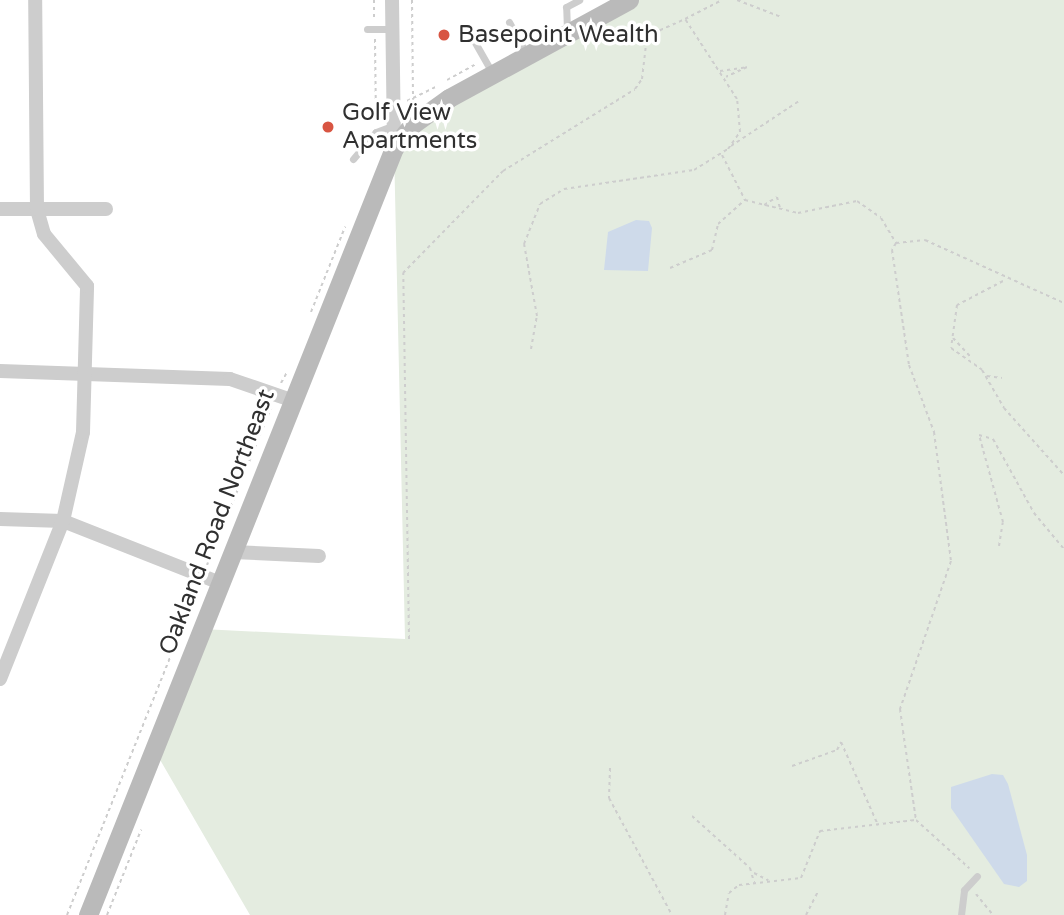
<!DOCTYPE html>
<html>
<head>
<meta charset="utf-8">
<style>
	body { margin:0 }
	#map { position:relative; width:1064px; height:915px; overflow:hidden; background:#fff; font-family:"Varela Round",sans-serif }
	div>[style] { position:absolute }
	.green>* { inset:0; background:#e4ece0 }
	.water>* { inset:0; background:#cedaea }
	.path>* { height:2px; margin-top:-1px; transform-origin:0; background:repeating-linear-gradient(90deg,#cdcdcd 0 3.5px,transparent 0 7px) }
	.lane>* { height:7px; margin:-3.5px; padding:0 3.5px; transform-origin:3.5px; border-radius:3.5px; background:#cdcdcd }
	.street>* { height:14px; margin:-7px; padding:0 7px; transform-origin:7px; border-radius:7px; background:#cdcdcd }
	.secondary>* { height:19px; margin:-9.5px; padding:0 9.5px; transform-origin:9.5px; border-radius:9.5px; background:#bababa }
	.dots>* { width:19px; height:19px; translate:-50% -50%; box-sizing:border-box; border:4px solid #fff; border-radius:50% }
	span { translate:-50% -50%; white-space:nowrap; text-align:center; line-height:1.15; -webkit-text-stroke:7px #fff; paint-order:stroke }
	.poi-label { font-size:24px; color:#303030 }
	.left { translate:0 -50%; text-align:left }
	.street-label { font-size:24px; color:#303030 }
</style>
</head>
<body>
<div id="map">
	<div class="green">
		<i style="clip-path:polygon(629px 0,1064px 0,1064px 915px,250px 915px,159px 758px,202px 629px,405px 639px,394px 148px,413px 124px)"></i>
	</div>
	<div class="water">
		<i style="clip-path:polygon(636px 220px,649px 221px,652px 228px,648px 271px,604px 270px,608px 232px)"></i>
		<i style="clip-path:polygon(992px 774px,1003px 775px,1008px 784px,1027px 855px,1027px 881px,1019px 887px,1004px 884px,951px 808px,951px 787px)"></i>
	</div>
	<div class="path">
		<i style="left:374px;top:0;width:20px;rotate:90deg"></i>
		<i style="left:412px;top:0;width:100px;rotate:89.4deg"></i>
		<i style="left:737px;top:0;width:47px;rotate:21.1deg"></i>
		<i style="left:375px;top:39px;width:82px;rotate:89.3deg"></i>
		<i style="left:720px;top:71px;width:27px;rotate:-8deg"></i>
		<i style="left:747px;top:67px;width:23px;rotate:155deg"></i>
		<i style="left:447px;top:80px;width:33px;rotate:-29deg"></i>
		<i style="left:407px;top:101px;width:32px;rotate:-26deg"></i>
		<i style="left:731px;top:146px;width:82px;rotate:-33.5deg"></i>
		<i style="left:722px;top:155px;width:51px;rotate:62.9deg"></i>
		<i style="left:745px;top:200px;width:55px;rotate:13.8deg"></i>
		<i style="left:798px;top:213px;width:60px;rotate:-11.5deg"></i>
		<i style="left:857px;top:201px;width:29px;rotate:35deg"></i>
		<i style="left:881px;top:218px;width:29px;rotate:59deg"></i>
		<i style="left:896px;top:243px;width:29px;rotate:-6deg"></i>
		<i style="left:925px;top:240px;width:153px;rotate:24.4deg"></i>
		<i style="left:764px;top:205px;width:15px;rotate:-32deg"></i>
		<i style="left:777px;top:197px;width:11px;rotate:75deg"></i>
		<i style="left:896px;top:243px;width:8px;rotate:120deg"></i>
		<i style="left:892px;top:250px;width:116px;rotate:81.6deg"></i>
		<i style="left:909px;top:365px;width:72px;rotate:69.5deg"></i>
		<i style="left:934px;top:432px;width:130px;rotate:82.5deg"></i>
		<i style="left:951px;top:561px;width:157px;rotate:109deg"></i>
		<i style="left:900px;top:709px;width:22px;rotate:82deg"></i>
		<i style="left:903px;top:731px;width:90px;rotate:81.7deg"></i>
		<i style="left:916px;top:820px;width:72px;rotate:42.2deg"></i>
		<i style="left:670px;top:268px;width:46px;rotate:-23.2deg"></i>
		<i style="left:712px;top:250px;width:27px;rotate:-77deg"></i>
		<i style="left:718px;top:224px;width:36px;rotate:-42deg"></i>
		<i style="left:1003px;top:281px;width:52px;rotate:152.4deg"></i>
		<i style="left:957px;top:305px;width:43px;rotate:97.9deg"></i>
		<i style="left:951px;top:348px;width:38px;rotate:35deg"></i>
		<i style="left:982px;top:370px;width:44px;rotate:59.9deg"></i>
		<i style="left:1004px;top:408px;width:90px;rotate:48.2deg"></i>
		<i style="left:311px;top:312px;width:92px;rotate:-68.2deg"></i>
		<i style="left:953px;top:338px;width:25px;rotate:47deg"></i>
		<i style="left:531px;top:349px;width:34px;rotate:-80deg"></i>
		<i style="left:537px;top:316px;width:73px;rotate:-100.2deg"></i>
		<i style="left:524px;top:244px;width:43px;rotate:-68.2deg"></i>
		<i style="left:540px;top:204px;width:28px;rotate:-32deg"></i>
		<i style="left:564px;top:189px;width:131px;rotate:-8.3deg"></i>
		<i style="left:694px;top:170px;width:40px;rotate:-32deg"></i>
		<i style="left:728px;top:149px;width:21px;rotate:-55deg"></i>
		<i style="left:740px;top:132px;width:33px;rotate:-95deg"></i>
		<i style="left:737px;top:99px;width:95px;rotate:-123deg"></i>
		<i style="left:685px;top:19px;width:42px;rotate:-27.2deg"></i>
		<i style="left:987px;top:376px;width:15px;rotate:8deg"></i>
		<i style="left:281px;top:383px;width:13px;rotate:-61deg"></i>
		<i style="left:999px;top:546px;width:24px;rotate:-81deg"></i>
		<i style="left:1003px;top:522px;width:90px;rotate:-105.4deg"></i>
		<i style="left:979px;top:435px;width:15px;rotate:16deg"></i>
		<i style="left:993px;top:439px;width:85px;rotate:61deg"></i>
		<i style="left:1034px;top:513px;width:47px;rotate:50.2deg"></i>
		<i style="left:207px;top:565px;width:170px;rotate:-67.8deg"></i>
		<i style="left:409px;top:639px;width:366px;rotate:-90.9deg"></i>
		<i style="left:403px;top:273px;width:143px;rotate:-45.6deg"></i>
		<i style="left:503px;top:171px;width:155px;rotate:-31.8deg"></i>
		<i style="left:635px;top:89px;width:12px;rotate:-55deg"></i>
		<i style="left:642px;top:79px;width:43px;rotate:-83.4deg"></i>
		<i style="left:647px;top:36px;width:42px;rotate:-24.1deg"></i>
		<i style="left:792px;top:766px;width:48px;rotate:-19.6deg"></i>
		<i style="left:837px;top:750px;width:9px;rotate:-63deg"></i>
		<i style="left:841px;top:742px;width:91px;rotate:66deg"></i>
		<i style="left:610px;top:768px;width:30px;rotate:92deg"></i>
		<i style="left:609px;top:798px;width:133px;rotate:61.7deg"></i>
		<i style="left:692px;top:816px;width:78px;rotate:41.9deg"></i>
		<i style="left:750px;top:868px;width:15px;rotate:74deg"></i>
		<i style="left:754px;top:873px;width:16px;rotate:27deg"></i>
		<i style="left:976px;top:894px;width:27px;rotate:51deg"></i>
		<i style="left:67px;top:915px;width:350px;rotate:-68.2deg"></i>
		<i style="left:107px;top:915px;width:92px;rotate:-68.2deg"></i>
		<i style="left:725px;top:915px;width:22px;rotate:-80deg"></i>
		<i style="left:729px;top:893px;width:13px;rotate:-39deg"></i>
		<i style="left:739px;top:885px;width:62px;rotate:-6.4deg"></i>
		<i style="left:801px;top:878px;width:51px;rotate:-68deg"></i>
		<i style="left:820px;top:831px;width:96px;rotate:-6.6deg"></i>
		<i style="left:806px;top:915px;width:25px;rotate:-63deg"></i>
	</div>
	<div class="lane">
		<i style="left:509px;top:22px;width:38px;rotate:61deg"></i>
		<i style="left:367px;top:29px;width:26px"></i>
		<i style="left:567px;top:30px;width:23px;rotate:-92deg"></i>
		<i style="left:566px;top:7px;width:15px;rotate:-28deg"></i>
		<i style="left:469px;top:32px;width:48px;rotate:60.3deg"></i>
		<i style="left:353px;top:159px;width:35px;rotate:-50deg"></i>
		<i style="left:376px;top:132px;width:19px;rotate:-21deg"></i>
		<i style="left:961px;top:915px;width:25px;rotate:-83deg"></i>
		<i style="left:964px;top:890px;width:19px;rotate:-47deg"></i>
	</div>
	<div class="street">
		<i style="left:392px;top:0;width:148px;rotate:89.2deg"></i>
		<i style="left:0;top:209px;width:106px"></i>
		<i style="left:0;top:371px;width:230px;rotate:2deg"></i>
		<i style="left:230px;top:379px;width:65px;rotate:19deg"></i>
		<i style="left:0;top:519px;width:63px;rotate:1.8deg"></i>
		<i style="left:63px;top:521px;width:169px;rotate:21.5deg"></i>
		<i style="left:233px;top:552px;width:86px;rotate:2.7deg"></i>
		<i style="left:0;top:679px;width:170px;rotate:-68.3deg"></i>
		<i style="left:63px;top:521px;width:91px;rotate:-77.3deg"></i>
		<i style="left:83px;top:432px;width:146px;rotate:-88.4deg"></i>
		<i style="left:87px;top:286px;width:67px;rotate:-129.6deg"></i>
		<i style="left:44px;top:234px;width:26px;rotate:-106deg"></i>
		<i style="left:37px;top:209px;width:209px;rotate:-90.5deg"></i>
	</div>
	<div class="secondary">
		<i style="left:88px;top:915px;width:826px;rotate:-68.25deg"></i>
		<i style="left:394px;top:148px;width:31px;rotate:-52deg"></i>
		<i style="left:413px;top:124px;width:44px;rotate:-35.8deg"></i>
		<i style="left:449px;top:98px;width:205px;rotate:-28.6deg"></i>
	</div>
	<div class="dots">
		<i style="left:444px;top:35px;background:#d85542"></i>
		<i style="left:328px;top:127px;background:#d85542"></i>
	</div>
	<div class="poi-label">
		<span class="left" style="left:458px;top:35px">Basepoint Wealth</span>
		<span class="left" style="left:342px;top:127px">Golf View<br>Apartments</span>
	</div>
	<div class="street-label">
		<span style="left:217px;top:522px;rotate:-69deg">Oakland Road Northeast</span>
	</div>
</div>
</body>
</html>
